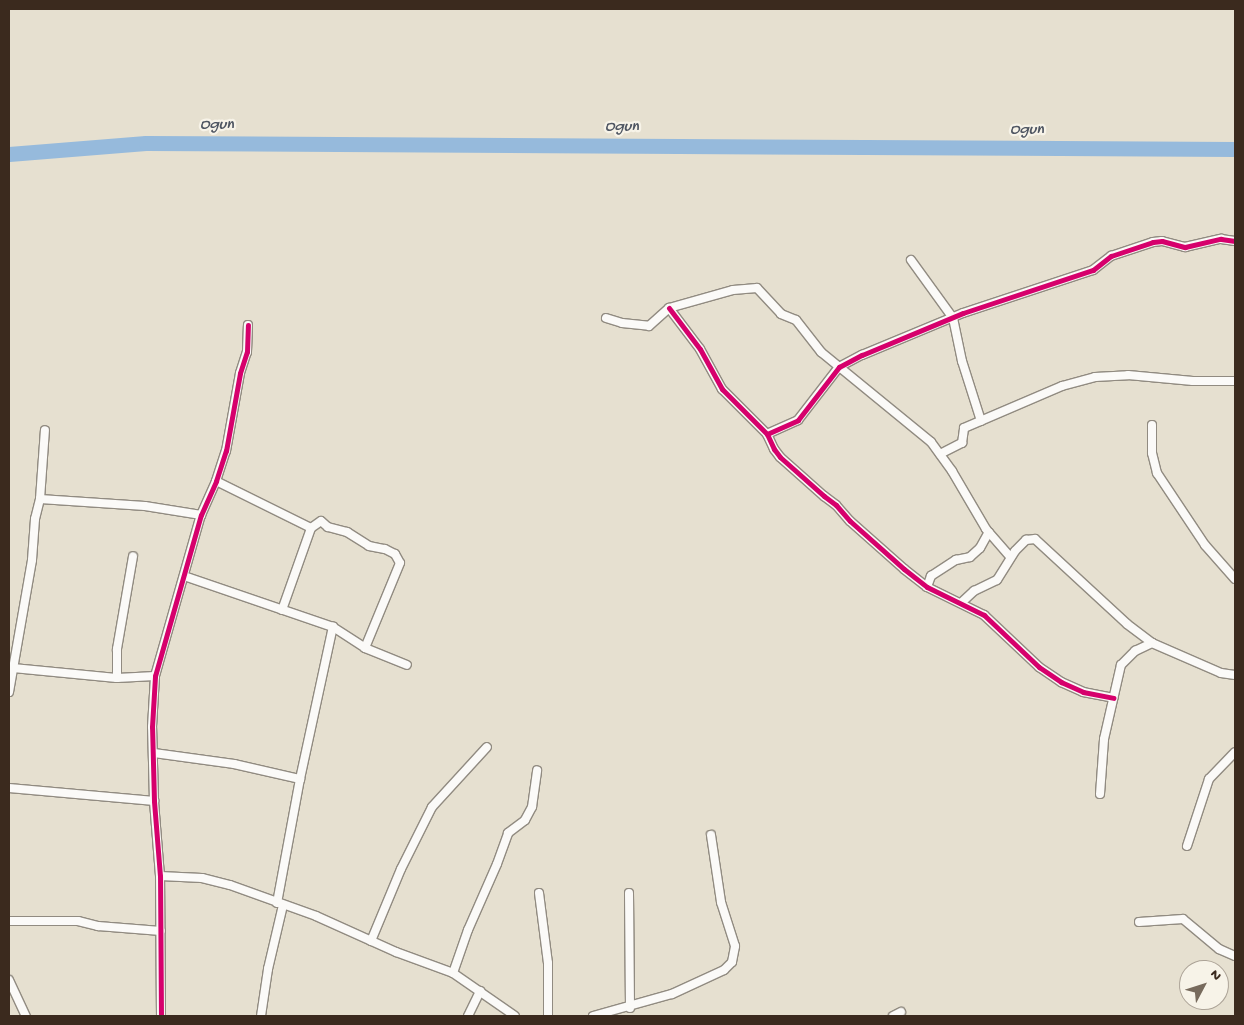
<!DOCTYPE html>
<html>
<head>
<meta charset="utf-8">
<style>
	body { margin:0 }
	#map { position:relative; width:1244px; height:1025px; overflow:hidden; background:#e6e0d0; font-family:"Gochi Hand",sans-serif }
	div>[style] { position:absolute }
	.river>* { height:15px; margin:-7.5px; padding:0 7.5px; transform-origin:7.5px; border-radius:7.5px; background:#96badc }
	.roads { filter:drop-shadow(1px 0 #918b81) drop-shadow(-1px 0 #918b81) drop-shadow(0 1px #918b81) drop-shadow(0 -1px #918b81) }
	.street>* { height:8px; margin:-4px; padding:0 4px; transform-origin:4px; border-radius:4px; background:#fbfaf8 }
	.cycleway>* { height:5px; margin:-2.5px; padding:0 2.5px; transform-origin:2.5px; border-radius:2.5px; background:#d6006c }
	span { translate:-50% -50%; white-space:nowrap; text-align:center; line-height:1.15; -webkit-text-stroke:4.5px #f7f3e8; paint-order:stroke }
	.water-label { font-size:16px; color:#4f5662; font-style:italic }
	.frame { position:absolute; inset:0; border:10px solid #3b2a1e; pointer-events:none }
	.north { position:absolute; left:1179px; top:960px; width:50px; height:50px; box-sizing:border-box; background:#f7f3e8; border:1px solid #aca397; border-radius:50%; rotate:50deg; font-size:14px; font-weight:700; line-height:20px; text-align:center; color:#3b2a1e }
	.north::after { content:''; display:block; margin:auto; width:18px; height:22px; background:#776a5c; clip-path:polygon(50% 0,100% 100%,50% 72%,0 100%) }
</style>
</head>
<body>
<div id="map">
	<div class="river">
		<i style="left:9px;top:154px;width:137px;rotate:-4.6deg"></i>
		<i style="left:146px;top:143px;width:1089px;rotate:0.32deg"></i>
	</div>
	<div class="roads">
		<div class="street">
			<i style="left:911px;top:260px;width:72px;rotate:54.1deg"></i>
			<i style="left:953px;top:318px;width:44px;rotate:78.2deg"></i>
			<i style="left:962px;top:361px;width:63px;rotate:72.4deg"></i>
			<i style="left:669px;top:308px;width:51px;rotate:52.9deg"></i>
			<i style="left:700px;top:349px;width:46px;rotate:61.2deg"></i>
			<i style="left:722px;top:389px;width:64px;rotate:45deg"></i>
			<i style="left:767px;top:434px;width:17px;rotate:65deg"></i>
			<i style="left:774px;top:449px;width:10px;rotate:53deg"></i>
			<i style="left:780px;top:457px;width:59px;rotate:41.6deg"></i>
			<i style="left:824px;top:496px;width:15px;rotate:37deg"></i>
			<i style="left:836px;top:505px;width:21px;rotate:49deg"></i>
			<i style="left:850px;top:521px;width:72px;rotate:41.6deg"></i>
			<i style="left:904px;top:569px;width:29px;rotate:38deg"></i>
			<i style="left:927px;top:587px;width:64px;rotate:26.2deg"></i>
			<i style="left:984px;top:615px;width:76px;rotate:43.4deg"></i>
			<i style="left:1039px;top:667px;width:27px;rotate:34deg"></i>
			<i style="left:1061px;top:682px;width:24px;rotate:24deg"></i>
			<i style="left:1083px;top:692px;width:31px;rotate:11deg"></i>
			<i style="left:606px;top:318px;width:17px;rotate:17deg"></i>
			<i style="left:622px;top:323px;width:27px;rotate:6deg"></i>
			<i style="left:649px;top:326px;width:27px;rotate:-42deg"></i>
			<i style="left:669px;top:308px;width:66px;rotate:-15.7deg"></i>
			<i style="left:733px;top:290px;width:24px;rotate:-5deg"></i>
			<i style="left:757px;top:288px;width:35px;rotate:47deg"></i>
			<i style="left:781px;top:314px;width:16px;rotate:22deg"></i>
			<i style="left:796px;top:320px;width:41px;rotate:52deg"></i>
			<i style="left:821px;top:352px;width:142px;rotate:39.3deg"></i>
			<i style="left:931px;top:442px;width:36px;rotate:54deg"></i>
			<i style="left:952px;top:471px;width:67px;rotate:59.6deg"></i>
			<i style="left:986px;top:529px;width:37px;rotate:49deg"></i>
			<i style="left:1152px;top:425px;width:28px;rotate:90deg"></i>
			<i style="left:1152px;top:453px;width:21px;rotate:76deg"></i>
			<i style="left:1157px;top:473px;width:87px;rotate:56.3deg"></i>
			<i style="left:1205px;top:545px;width:45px;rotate:48.6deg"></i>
			<i style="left:767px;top:434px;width:34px;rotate:-24deg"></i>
			<i style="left:798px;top:420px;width:67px;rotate:-52.3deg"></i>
			<i style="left:839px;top:367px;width:26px;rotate:-28deg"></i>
			<i style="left:862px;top:355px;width:109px;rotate:-22.6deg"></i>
			<i style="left:963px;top:313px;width:137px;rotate:-18.3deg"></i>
			<i style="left:1093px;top:270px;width:23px;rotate:-38deg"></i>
			<i style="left:1111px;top:256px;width:44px;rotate:-18.4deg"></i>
			<i style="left:1153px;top:242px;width:9px;rotate:-6deg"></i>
			<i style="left:1162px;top:241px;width:24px;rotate:15deg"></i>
			<i style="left:1185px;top:247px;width:37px;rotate:-13deg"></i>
			<i style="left:1221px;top:239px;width:14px;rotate:8deg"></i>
			<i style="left:940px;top:454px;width:25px;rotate:-27deg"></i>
			<i style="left:962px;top:443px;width:15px;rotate:-82deg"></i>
			<i style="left:964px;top:428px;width:107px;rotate:-23.2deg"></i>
			<i style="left:1062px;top:386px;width:34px;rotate:-15deg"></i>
			<i style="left:1095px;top:377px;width:33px;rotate:-3deg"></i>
			<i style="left:1128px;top:375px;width:65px;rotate:5.3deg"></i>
			<i style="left:1193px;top:381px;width:42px"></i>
			<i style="left:216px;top:481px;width:106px;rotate:26.3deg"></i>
			<i style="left:40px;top:499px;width:105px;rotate:3.8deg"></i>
			<i style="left:145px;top:506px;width:57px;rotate:9.1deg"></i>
			<i style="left:184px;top:576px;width:157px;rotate:18.9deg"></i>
			<i style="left:333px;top:627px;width:38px;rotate:33deg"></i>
			<i style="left:365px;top:648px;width:45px;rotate:22deg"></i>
			<i style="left:927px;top:587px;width:12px;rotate:-70deg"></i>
			<i style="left:931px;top:576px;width:30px;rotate:-33deg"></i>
			<i style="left:956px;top:560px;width:14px;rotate:-12deg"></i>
			<i style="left:970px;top:557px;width:13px;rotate:-42deg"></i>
			<i style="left:980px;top:548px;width:18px;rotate:-61deg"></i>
			<i style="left:961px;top:603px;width:18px;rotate:-43deg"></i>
			<i style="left:974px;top:591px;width:25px;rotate:-26deg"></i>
			<i style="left:997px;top:580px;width:34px;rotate:-58deg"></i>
			<i style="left:1015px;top:551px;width:16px;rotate:-45deg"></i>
			<i style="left:1026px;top:540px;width:9px;rotate:-6deg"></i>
			<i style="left:1035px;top:539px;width:125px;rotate:42.7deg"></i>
			<i style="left:1127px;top:624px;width:31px;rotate:37deg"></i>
			<i style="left:1152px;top:643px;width:75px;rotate:23.5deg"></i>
			<i style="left:1221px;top:673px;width:14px;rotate:8deg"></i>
			<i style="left:282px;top:610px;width:87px;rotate:-70.5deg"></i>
			<i style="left:311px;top:528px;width:12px;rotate:-35deg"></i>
			<i style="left:321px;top:521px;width:9px;rotate:41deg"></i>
			<i style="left:328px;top:527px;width:20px;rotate:15deg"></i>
			<i style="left:347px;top:532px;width:26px;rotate:32deg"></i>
			<i style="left:369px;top:546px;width:16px;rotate:11deg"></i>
			<i style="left:385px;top:549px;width:11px;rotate:27deg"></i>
			<i style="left:395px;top:554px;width:10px;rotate:61deg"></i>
			<i style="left:400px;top:563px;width:92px;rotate:112.4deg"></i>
			<i style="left:13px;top:668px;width:104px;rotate:5.5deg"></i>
			<i style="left:117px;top:678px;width:38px;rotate:-3deg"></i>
			<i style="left:117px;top:678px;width:29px;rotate:-90deg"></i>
			<i style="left:117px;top:649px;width:94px;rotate:-80.2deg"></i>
			<i style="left:9px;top:692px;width:134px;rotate:-80.1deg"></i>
			<i style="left:32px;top:560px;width:41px;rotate:-85.8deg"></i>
			<i style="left:35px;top:519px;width:21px;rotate:-76deg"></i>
			<i style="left:40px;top:499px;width:69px;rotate:-85.9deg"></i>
			<i style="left:154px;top:753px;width:81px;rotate:7.8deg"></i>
			<i style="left:234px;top:764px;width:68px;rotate:12.8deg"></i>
			<i style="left:9px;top:788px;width:146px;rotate:5.1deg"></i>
			<i style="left:1100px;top:794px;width:55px;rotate:-85.8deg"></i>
			<i style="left:1104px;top:739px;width:76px;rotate:-77.1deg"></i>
			<i style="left:1121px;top:665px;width:20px;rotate:-45deg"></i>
			<i style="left:1135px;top:651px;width:19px;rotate:-25deg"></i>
			<i style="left:1187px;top:846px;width:71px;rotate:-71.8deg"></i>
			<i style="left:1209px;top:779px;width:37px;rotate:-46deg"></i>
			<i style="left:160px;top:876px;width:42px;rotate:2.7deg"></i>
			<i style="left:202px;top:878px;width:29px;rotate:14deg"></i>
			<i style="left:230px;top:885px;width:91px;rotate:19.8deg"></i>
			<i style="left:316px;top:916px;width:88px;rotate:24.2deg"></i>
			<i style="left:396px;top:952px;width:61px;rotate:20.2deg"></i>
			<i style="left:453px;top:973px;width:75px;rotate:34.7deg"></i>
			<i style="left:539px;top:893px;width:71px;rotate:82.7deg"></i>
			<i style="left:548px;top:963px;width:53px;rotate:90deg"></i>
			<i style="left:629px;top:893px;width:115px;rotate:89.5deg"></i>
			<i style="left:277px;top:903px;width:126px;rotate:-79.5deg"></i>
			<i style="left:300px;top:779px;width:156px;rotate:-77.8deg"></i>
			<i style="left:9px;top:921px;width:69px"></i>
			<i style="left:78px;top:921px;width:21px;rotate:14deg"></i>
			<i style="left:98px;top:926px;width:63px;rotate:4.5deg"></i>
			<i style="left:1139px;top:922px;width:44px;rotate:-3.9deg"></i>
			<i style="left:1183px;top:919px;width:47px;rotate:39.8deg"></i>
			<i style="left:1219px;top:949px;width:17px;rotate:24deg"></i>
			<i style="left:371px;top:941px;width:78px;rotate:-67.4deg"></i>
			<i style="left:401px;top:869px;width:69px;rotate:-63.4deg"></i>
			<i style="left:432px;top:807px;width:81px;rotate:-47.5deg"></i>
			<i style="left:453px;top:973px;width:46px;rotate:-70.8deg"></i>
			<i style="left:468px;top:930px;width:72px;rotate:-66.3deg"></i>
			<i style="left:497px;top:864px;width:33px;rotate:-70deg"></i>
			<i style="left:508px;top:833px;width:21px;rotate:-37deg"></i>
			<i style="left:525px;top:820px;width:15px;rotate:-62deg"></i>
			<i style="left:532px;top:807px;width:37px;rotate:-82deg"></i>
			<i style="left:9px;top:980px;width:40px;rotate:65deg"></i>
			<i style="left:161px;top:1016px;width:140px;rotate:-90.4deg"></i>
			<i style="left:160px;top:876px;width:75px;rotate:-94.6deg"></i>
			<i style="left:154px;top:801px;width:74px;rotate:-91.5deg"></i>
			<i style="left:152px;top:727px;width:51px;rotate:-86.6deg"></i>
			<i style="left:155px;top:676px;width:167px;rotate:-74.1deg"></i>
			<i style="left:201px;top:515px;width:37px;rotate:-66deg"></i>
			<i style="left:216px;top:481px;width:32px;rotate:-72deg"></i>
			<i style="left:226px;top:451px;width:79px;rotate:-79.8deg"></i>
			<i style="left:240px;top:373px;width:22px;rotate:-72deg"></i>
			<i style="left:247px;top:352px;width:27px;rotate:-88deg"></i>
			<i style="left:261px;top:1016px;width:48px;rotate:-81.5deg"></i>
			<i style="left:268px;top:969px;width:66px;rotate:-76.8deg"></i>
			<i style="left:468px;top:1016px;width:28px;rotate:-64deg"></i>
			<i style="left:593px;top:1016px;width:82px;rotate:-15.6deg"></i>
			<i style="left:672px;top:994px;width:57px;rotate:-24.8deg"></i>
			<i style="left:724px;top:970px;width:11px;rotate:-45deg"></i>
			<i style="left:732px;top:962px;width:16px;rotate:-79deg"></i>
			<i style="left:735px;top:946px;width:46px;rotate:-107.7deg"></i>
			<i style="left:721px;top:902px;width:68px;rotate:-98.5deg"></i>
			<i style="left:893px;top:1016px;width:9px;rotate:-27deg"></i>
		</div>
	</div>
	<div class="cycleway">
		<i style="left:669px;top:308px;width:51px;rotate:52.9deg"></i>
		<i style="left:700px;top:349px;width:46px;rotate:61.2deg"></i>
		<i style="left:722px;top:389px;width:64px;rotate:45deg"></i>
		<i style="left:767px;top:434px;width:17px;rotate:65deg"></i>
		<i style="left:774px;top:449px;width:10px;rotate:53deg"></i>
		<i style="left:780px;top:457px;width:59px;rotate:41.6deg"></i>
		<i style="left:824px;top:496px;width:15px;rotate:37deg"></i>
		<i style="left:836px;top:505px;width:21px;rotate:49deg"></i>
		<i style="left:850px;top:521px;width:72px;rotate:41.6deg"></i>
		<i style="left:904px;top:569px;width:29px;rotate:38deg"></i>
		<i style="left:927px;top:587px;width:64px;rotate:26.2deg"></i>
		<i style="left:984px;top:615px;width:76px;rotate:43.4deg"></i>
		<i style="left:1039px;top:667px;width:27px;rotate:34deg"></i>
		<i style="left:1061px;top:682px;width:24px;rotate:24deg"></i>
		<i style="left:1083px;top:692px;width:31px;rotate:11deg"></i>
		<i style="left:767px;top:434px;width:34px;rotate:-24deg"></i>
		<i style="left:798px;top:420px;width:67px;rotate:-52.3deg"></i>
		<i style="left:839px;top:367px;width:26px;rotate:-28deg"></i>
		<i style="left:862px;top:355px;width:109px;rotate:-22.6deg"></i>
		<i style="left:963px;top:313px;width:137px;rotate:-18.3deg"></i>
		<i style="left:1093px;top:270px;width:23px;rotate:-38deg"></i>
		<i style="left:1111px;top:256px;width:44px;rotate:-18.4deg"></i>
		<i style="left:1153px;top:242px;width:9px;rotate:-6deg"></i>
		<i style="left:1162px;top:241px;width:24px;rotate:15deg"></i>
		<i style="left:1185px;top:247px;width:37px;rotate:-13deg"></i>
		<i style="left:1221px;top:239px;width:14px;rotate:8deg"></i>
		<i style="left:161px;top:1016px;width:140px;rotate:-90.4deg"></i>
		<i style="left:160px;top:876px;width:75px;rotate:-94.6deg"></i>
		<i style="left:154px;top:801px;width:74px;rotate:-91.5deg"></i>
		<i style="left:152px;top:727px;width:51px;rotate:-86.6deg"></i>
		<i style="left:155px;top:676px;width:167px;rotate:-74.1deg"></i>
		<i style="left:201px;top:515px;width:37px;rotate:-66deg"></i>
		<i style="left:216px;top:481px;width:32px;rotate:-72deg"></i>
		<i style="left:226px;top:451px;width:79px;rotate:-79.8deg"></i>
		<i style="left:240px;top:373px;width:22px;rotate:-72deg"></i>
		<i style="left:247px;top:352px;width:27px;rotate:-88deg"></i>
	</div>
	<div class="water-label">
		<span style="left:217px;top:126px">Ogun</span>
		<span style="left:622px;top:128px">Ogun</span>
		<span style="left:1027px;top:131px">Ogun</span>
	</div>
	<div class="frame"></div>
	<div class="north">N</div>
</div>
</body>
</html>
